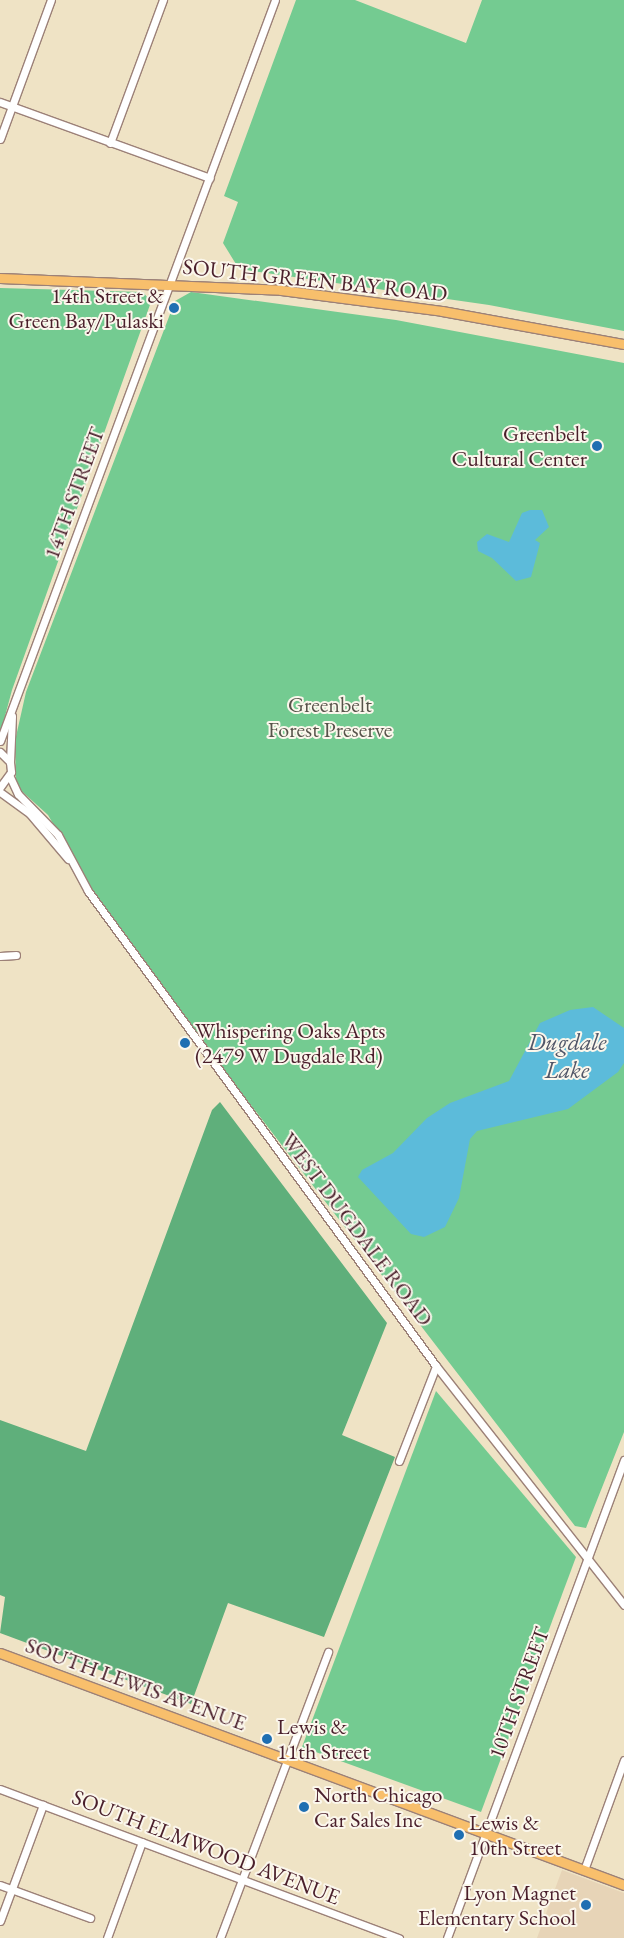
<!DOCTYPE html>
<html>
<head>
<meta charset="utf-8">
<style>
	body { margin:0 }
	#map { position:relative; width:624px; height:1938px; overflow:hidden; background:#efe3c5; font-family:"EB Garamond",serif }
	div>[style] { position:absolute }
	.built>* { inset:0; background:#e7d4b7 }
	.green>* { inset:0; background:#74cb91 }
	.forest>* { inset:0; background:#5faf7b }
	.water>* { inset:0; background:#5cbbda }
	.roads { filter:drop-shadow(1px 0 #9c8178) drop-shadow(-1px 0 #9c8178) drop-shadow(0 1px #9c8178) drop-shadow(0 -1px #9c8178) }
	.minor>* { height:7px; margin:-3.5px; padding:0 3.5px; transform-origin:3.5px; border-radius:3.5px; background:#fff }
	.major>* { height:9px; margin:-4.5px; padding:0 4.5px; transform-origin:4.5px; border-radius:4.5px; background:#f8bf6c }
	.dots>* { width:14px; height:14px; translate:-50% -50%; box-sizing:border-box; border:2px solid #fbf7ec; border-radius:50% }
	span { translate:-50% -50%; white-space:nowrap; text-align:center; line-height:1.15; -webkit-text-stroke:4px #fbf7ec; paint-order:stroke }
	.street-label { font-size:22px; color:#4a1f2b }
	.poi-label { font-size:22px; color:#4a1f2b }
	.right { translate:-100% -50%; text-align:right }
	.left { translate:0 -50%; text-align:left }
	.park-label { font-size:22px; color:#57534a }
	.water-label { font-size:24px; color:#505668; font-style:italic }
</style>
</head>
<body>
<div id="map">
	<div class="built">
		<i style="clip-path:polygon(562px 1870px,624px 1893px,624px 1938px,537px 1938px)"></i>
	</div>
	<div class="green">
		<i style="clip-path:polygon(296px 0,355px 0,466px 43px,482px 0,624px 0,624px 331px,489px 305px,239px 269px,223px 243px,238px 202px,224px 196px)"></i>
		<i style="clip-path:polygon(0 288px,143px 292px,151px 302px,12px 690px,0 735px)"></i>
		<i style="clip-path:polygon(191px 292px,396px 320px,624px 363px,624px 1432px,586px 1528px,575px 1526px,113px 926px,48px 815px,16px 786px,15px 741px,26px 692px,175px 301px)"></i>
		<i style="clip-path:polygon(436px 1391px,576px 1557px,481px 1812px,302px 1747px)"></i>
	</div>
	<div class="forest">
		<i style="clip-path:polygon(220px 1102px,387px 1323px,342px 1435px,395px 1457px,324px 1637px,228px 1603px,191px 1704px,0 1633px,5px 1597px,0 1595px,0 1420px,86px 1451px,212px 1110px)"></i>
	</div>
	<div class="water">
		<i style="clip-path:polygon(530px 510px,542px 510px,549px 527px,535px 540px,540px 543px,531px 577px,516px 581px,492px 558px,478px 551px,477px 542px,487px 534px,509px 542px,522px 513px)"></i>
		<i style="clip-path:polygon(593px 1007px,624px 1028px,624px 1063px,618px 1072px,568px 1109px,477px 1131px,470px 1139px,459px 1198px,445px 1227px,424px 1237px,411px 1234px,358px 1177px,362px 1170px,393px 1153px,427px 1118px,450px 1103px,509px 1081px,540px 1023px,570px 1010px)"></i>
	</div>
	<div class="roads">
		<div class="minor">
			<i style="left:0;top:102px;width:223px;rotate:19.9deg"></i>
			<i style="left:0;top:139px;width:148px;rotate:-69.9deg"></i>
			<i style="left:110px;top:143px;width:153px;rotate:-69.7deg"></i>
			<i style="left:0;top:741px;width:790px;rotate:-69.64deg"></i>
			<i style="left:0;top:752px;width:14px;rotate:45deg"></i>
			<i style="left:10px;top:762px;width:10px;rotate:84deg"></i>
			<i style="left:11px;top:772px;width:19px;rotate:126deg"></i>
			<i style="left:10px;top:762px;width:46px;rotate:-87.5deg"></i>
			<i style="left:10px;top:777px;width:19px;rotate:65deg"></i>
			<i style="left:18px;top:794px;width:57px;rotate:45.7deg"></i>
			<i style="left:58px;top:835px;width:64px;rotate:61.8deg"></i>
			<i style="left:88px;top:891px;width:589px;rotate:53.77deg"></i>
			<i style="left:436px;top:1366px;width:304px;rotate:51.8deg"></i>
			<i style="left:0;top:792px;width:37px;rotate:36deg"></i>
			<i style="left:30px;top:814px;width:59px;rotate:49.8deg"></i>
			<i style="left:0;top:956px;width:16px;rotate:-4deg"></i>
			<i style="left:399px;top:1461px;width:102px;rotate:-68.7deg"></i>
			<i style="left:0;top:1789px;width:426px;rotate:20.5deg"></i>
			<i style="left:584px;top:1870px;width:117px;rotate:-70deg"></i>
			<i style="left:0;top:1885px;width:96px;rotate:20.1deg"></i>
			<i style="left:0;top:1921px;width:124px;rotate:-69.7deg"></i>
			<i style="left:107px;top:1938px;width:102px;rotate:-70deg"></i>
			<i style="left:220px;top:1938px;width:306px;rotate:-69.3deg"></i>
			<i style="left:447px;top:1938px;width:510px;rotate:-69.68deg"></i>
		</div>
		<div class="major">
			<i style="left:0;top:278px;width:281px;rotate:2.4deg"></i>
			<i style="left:281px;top:290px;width:162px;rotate:7.4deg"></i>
			<i style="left:442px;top:311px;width:185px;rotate:10.3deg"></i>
			<i style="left:0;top:1653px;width:666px;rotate:20.39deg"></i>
		</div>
	</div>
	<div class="dots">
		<i style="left:174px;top:308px;background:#1f6fb2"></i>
		<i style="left:597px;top:446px;background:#1f6fb2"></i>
		<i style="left:185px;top:1043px;background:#1f6fb2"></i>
		<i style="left:267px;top:1739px;background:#1f6fb2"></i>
		<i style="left:304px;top:1807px;background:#1f6fb2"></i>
		<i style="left:459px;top:1835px;background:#1f6fb2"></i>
		<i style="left:586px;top:1905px;background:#1f6fb2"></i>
	</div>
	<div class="street-label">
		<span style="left:315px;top:280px;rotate:6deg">SOUTH GREEN BAY ROAD</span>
		<span style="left:74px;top:493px;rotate:-70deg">14TH STREET</span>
		<span style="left:357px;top:1229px;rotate:53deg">WEST DUGDALE ROAD</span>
		<span style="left:136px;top:1684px;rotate:20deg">SOUTH LEWIS AVENUE</span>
		<span style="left:519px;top:1693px;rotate:-70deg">10TH STREET</span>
		<span style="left:206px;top:1847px;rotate:21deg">SOUTH ELMWOOD AVENUE</span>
	</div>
	<div class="poi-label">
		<span class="right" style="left:164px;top:308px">14th Street &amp;<br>Green Bay/Pulaski</span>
		<span class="right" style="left:587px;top:446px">Greenbelt<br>Cultural Center</span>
		<span class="left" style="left:195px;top:1043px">Whispering Oaks Apts<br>(2479 W Dugdale Rd)</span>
		<span class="left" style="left:277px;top:1739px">Lewis &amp;<br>11th Street</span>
		<span class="left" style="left:314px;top:1807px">North Chicago<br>Car Sales Inc</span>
		<span class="left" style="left:469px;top:1835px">Lewis &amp;<br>10th Street</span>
		<span class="right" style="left:576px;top:1905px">Lyon Magnet<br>Elementary School</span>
	</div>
	<div class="park-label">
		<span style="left:330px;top:717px">Greenbelt<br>Forest Preserve</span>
	</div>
	<div class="water-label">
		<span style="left:567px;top:1056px">Dugdale<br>Lake</span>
	</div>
</div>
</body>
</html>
